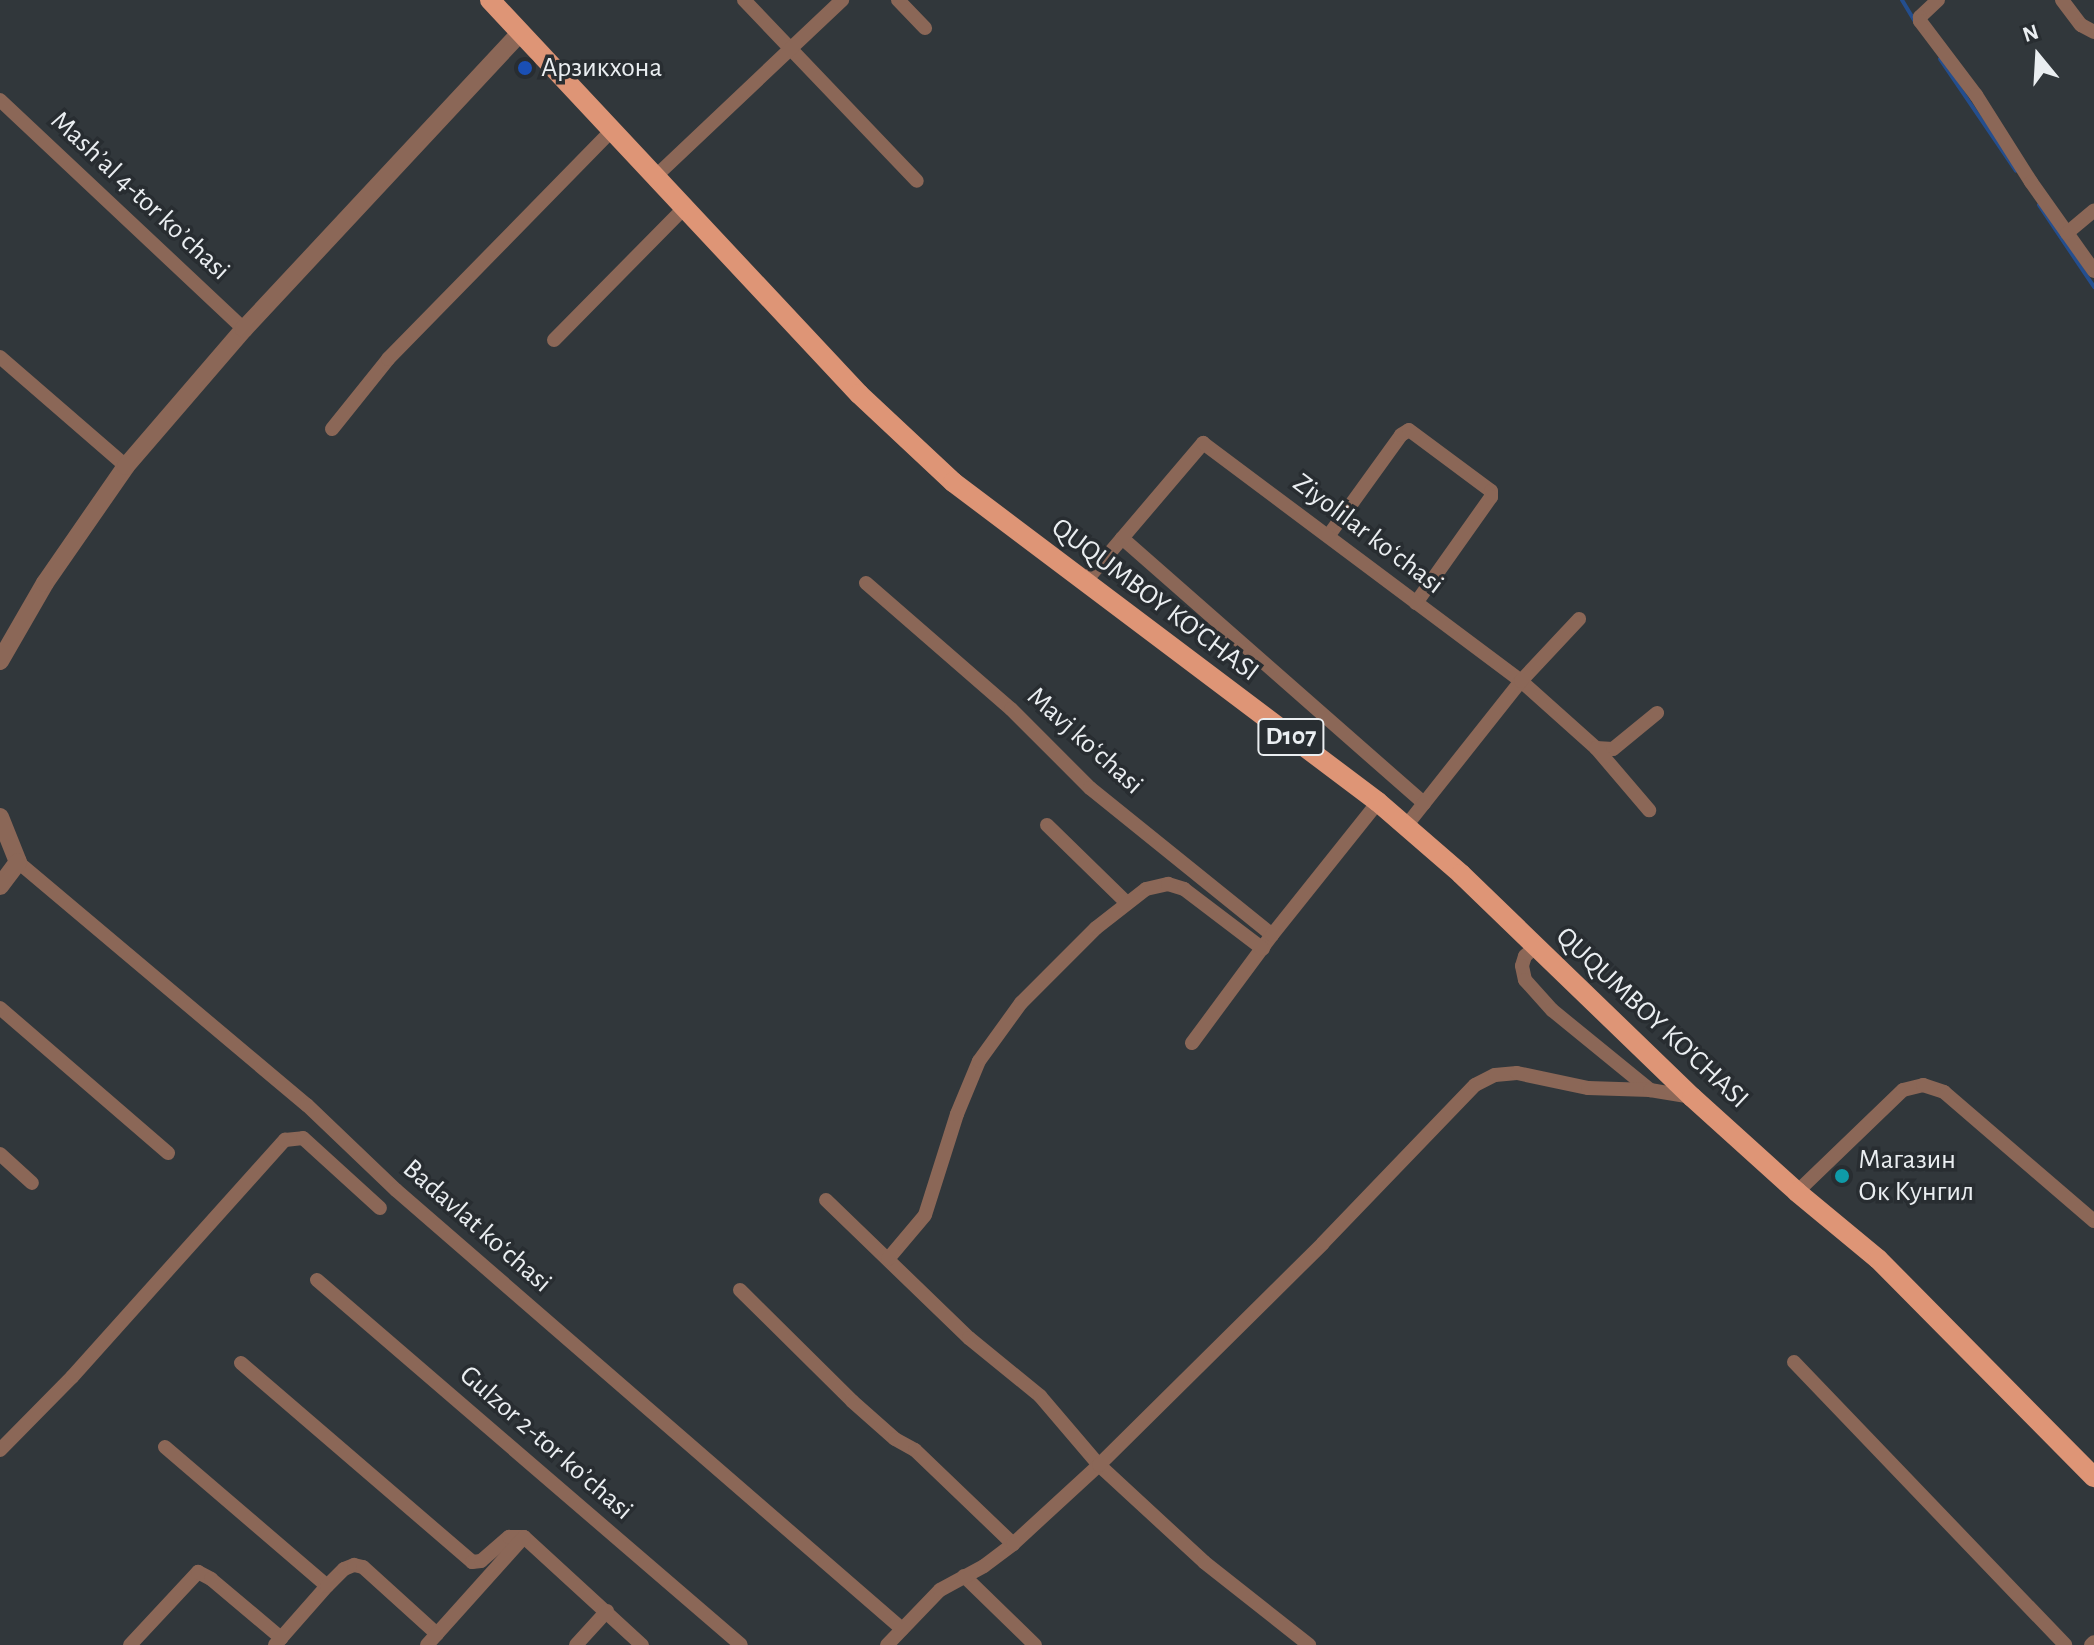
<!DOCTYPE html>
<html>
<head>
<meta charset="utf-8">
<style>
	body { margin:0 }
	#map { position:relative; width:2094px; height:1645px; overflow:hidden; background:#31373b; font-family:"Alegreya Sans",sans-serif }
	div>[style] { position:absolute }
	.stream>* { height:4px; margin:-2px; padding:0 2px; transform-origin:2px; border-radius:2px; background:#244e8e }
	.minor>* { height:14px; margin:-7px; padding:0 7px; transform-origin:7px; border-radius:7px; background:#8b6757 }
	.tertiary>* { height:18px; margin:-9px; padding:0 9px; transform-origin:9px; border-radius:9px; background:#8b6757 }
	.primary>* { height:20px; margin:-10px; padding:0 10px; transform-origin:10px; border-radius:10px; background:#de9576 }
	.dots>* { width:22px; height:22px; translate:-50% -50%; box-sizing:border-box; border:4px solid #282d31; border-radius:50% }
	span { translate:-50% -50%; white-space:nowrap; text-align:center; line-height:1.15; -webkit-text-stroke:7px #282d31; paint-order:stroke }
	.shield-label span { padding:2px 6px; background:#282d31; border:2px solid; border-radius:6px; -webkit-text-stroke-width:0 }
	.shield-label { font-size:26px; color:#eaeef1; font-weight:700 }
	.poi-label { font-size:28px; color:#eaeef1 }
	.left { translate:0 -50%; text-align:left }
	.street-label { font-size:28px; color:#eaeef1 }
	.north { position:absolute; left:1998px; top:16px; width:80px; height:80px; -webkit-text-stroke:6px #282d31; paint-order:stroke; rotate:342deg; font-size:22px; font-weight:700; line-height:32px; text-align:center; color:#eaeef1 }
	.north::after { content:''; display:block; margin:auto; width:28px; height:36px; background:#eaeef1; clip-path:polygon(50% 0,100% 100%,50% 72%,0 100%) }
</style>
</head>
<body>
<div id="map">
	<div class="stream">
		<i style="left:1902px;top:0;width:26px;rotate:59deg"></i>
		<i style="left:1940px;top:59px;width:135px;rotate:55.8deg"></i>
		<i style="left:2039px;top:205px;width:99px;rotate:56.1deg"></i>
	</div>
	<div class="minor">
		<i style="left:744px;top:0;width:250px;rotate:46.3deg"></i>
		<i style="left:898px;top:0;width:39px;rotate:46deg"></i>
		<i style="left:1938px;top:0;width:25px;rotate:137deg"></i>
		<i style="left:1920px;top:17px;width:4px;rotate:90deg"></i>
		<i style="left:1920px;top:21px;width:93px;rotate:52.9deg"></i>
		<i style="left:1976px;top:95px;width:103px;rotate:57.7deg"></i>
		<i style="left:2031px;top:182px;width:109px;rotate:54.7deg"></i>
		<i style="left:2062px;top:0;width:31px;rotate:53deg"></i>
		<i style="left:2081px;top:25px;width:15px;rotate:28deg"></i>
		<i style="left:0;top:100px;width:335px;rotate:43.2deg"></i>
		<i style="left:657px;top:175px;width:255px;rotate:-43.4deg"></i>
		<i style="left:2067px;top:233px;width:35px;rotate:-40deg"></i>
		<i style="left:554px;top:340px;width:187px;rotate:-45.4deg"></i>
		<i style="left:0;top:357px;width:167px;rotate:40.9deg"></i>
		<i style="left:332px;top:429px;width:90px;rotate:-51.3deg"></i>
		<i style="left:388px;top:359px;width:322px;rotate:-45.6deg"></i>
		<i style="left:1329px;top:535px;width:123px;rotate:-54.2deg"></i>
		<i style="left:1401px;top:435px;width:9px;rotate:-32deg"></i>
		<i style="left:1409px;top:430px;width:102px;rotate:36.6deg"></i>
		<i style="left:1491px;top:491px;width:6px;rotate:90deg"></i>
		<i style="left:1491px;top:497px;width:130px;rotate:125.3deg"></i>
		<i style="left:1122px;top:538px;width:402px;rotate:41.3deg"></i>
		<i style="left:866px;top:583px;width:192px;rotate:41deg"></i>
		<i style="left:1011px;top:709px;width:112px;rotate:45deg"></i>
		<i style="left:1090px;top:788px;width:234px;rotate:38.9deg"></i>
		<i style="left:1084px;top:583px;width:184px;rotate:-49.6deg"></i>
		<i style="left:1203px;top:443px;width:397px;rotate:36.8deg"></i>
		<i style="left:1521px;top:681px;width:101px;rotate:41.8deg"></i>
		<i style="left:1596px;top:748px;width:17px;rotate:3deg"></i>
		<i style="left:1613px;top:749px;width:57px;rotate:-39.3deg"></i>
		<i style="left:1596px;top:748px;width:82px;rotate:49.5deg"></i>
		<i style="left:1047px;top:825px;width:112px;rotate:44.3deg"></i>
		<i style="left:1406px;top:826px;width:185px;rotate:-51.6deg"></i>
		<i style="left:1521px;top:681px;width:85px;rotate:-46.9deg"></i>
		<i style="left:18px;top:862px;width:378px;rotate:40.1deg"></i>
		<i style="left:307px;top:1105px;width:123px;rotate:43.7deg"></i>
		<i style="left:396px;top:1190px;width:670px;rotate:40.94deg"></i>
		<i style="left:1535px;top:947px;width:13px;rotate:138deg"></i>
		<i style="left:1525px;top:956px;width:10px;rotate:107deg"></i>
		<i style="left:1522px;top:966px;width:14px;rotate:78deg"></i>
		<i style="left:1525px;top:980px;width:40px;rotate:48deg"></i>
		<i style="left:1552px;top:1010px;width:127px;rotate:39.2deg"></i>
		<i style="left:0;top:1008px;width:222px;rotate:40.8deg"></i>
		<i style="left:1192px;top:1043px;width:134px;rotate:-53.5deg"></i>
		<i style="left:1272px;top:935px;width:170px;rotate:-51.4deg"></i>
		<i style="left:0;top:1154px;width:43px;rotate:42.2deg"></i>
		<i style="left:1797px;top:1192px;width:147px;rotate:-43.9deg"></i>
		<i style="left:1903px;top:1090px;width:21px;rotate:-14deg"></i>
		<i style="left:1923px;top:1085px;width:22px;rotate:18deg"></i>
		<i style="left:1944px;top:1092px;width:198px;rotate:40.7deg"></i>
		<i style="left:826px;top:1200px;width:199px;rotate:44deg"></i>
		<i style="left:969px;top:1338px;width:92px;rotate:39.2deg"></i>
		<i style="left:1040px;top:1396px;width:91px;rotate:49.5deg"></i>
		<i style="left:1099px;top:1465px;width:143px;rotate:42.7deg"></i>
		<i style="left:1204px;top:1562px;width:134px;rotate:38.3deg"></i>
		<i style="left:888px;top:1259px;width:57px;rotate:-49.9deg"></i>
		<i style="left:925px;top:1215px;width:106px;rotate:-72.4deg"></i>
		<i style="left:957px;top:1114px;width:57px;rotate:-67.5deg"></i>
		<i style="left:979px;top:1061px;width:72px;rotate:-54.1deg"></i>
		<i style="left:1021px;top:1003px;width:106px;rotate:-45deg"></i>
		<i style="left:1096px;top:928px;width:63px;rotate:-38deg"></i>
		<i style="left:1146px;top:889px;width:23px;rotate:-13deg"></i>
		<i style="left:1168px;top:884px;width:17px;rotate:17deg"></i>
		<i style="left:1184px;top:889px;width:99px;rotate:37.2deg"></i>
		<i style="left:317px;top:1280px;width:559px;rotate:40.72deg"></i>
		<i style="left:740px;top:1290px;width:158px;rotate:44.7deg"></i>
		<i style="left:852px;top:1401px;width:57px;rotate:41.5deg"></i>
		<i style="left:895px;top:1439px;width:23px;rotate:29deg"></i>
		<i style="left:915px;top:1450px;width:136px;rotate:43.8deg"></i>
		<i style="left:1794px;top:1362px;width:392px;rotate:46.2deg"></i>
		<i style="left:241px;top:1363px;width:305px;rotate:40.7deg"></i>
		<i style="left:472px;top:1562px;width:9px;rotate:-6deg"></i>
		<i style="left:481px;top:1561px;width:37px;rotate:-41deg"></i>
		<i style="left:509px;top:1537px;width:15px"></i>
		<i style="left:524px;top:1537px;width:160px;rotate:42.5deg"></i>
		<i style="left:165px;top:1447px;width:213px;rotate:40.6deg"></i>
		<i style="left:0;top:1450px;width:103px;rotate:-45.4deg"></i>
		<i style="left:72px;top:1377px;width:319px;rotate:-48.1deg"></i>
		<i style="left:285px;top:1140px;width:18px;rotate:-6deg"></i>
		<i style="left:303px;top:1138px;width:104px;rotate:42.3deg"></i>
		<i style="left:964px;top:1576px;width:99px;rotate:44.2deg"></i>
		<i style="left:130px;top:1645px;width:100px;rotate:-47deg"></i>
		<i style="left:198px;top:1572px;width:15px;rotate:28deg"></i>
		<i style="left:211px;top:1579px;width:92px;rotate:40.1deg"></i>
		<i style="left:275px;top:1645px;width:79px;rotate:-48.6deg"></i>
		<i style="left:327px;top:1586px;width:24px;rotate:-45deg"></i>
		<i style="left:344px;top:1569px;width:11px;rotate:-22deg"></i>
		<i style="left:354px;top:1565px;width:9px;rotate:13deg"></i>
		<i style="left:363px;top:1567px;width:100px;rotate:42.2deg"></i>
		<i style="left:427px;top:1645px;width:145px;rotate:-48.1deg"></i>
		<i style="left:576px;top:1645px;width:46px;rotate:-47.6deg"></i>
		<i style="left:887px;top:1645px;width:76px;rotate:-46.1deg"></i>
		<i style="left:940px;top:1590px;width:50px;rotate:-28.6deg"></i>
		<i style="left:984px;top:1566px;width:36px;rotate:-37deg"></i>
		<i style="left:1013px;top:1544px;width:117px;rotate:-42.6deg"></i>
		<i style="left:1099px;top:1465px;width:315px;rotate:-44.7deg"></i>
		<i style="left:1323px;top:1243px;width:219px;rotate:-46.1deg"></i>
		<i style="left:1475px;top:1085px;width:22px;rotate:-27deg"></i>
		<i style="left:1495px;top:1075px;width:22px;rotate:-5deg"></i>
		<i style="left:1517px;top:1073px;width:73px;rotate:11.9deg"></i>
		<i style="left:1588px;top:1088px;width:62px;rotate:1.8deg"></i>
		<i style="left:1650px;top:1090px;width:43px;rotate:9.5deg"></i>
		<i style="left:2091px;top:1645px;width:4px;rotate:-45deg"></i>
	</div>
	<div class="tertiary">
		<i style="left:0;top:661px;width:90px;rotate:-60deg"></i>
		<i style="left:45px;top:583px;width:142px;rotate:-55.3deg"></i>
		<i style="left:126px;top:466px;width:181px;rotate:-49.3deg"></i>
		<i style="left:244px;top:329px;width:406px;rotate:-47deg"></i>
		<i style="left:0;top:817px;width:48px;rotate:68.2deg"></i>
		<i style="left:18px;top:862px;width:30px;rotate:127deg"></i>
	</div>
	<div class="primary">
		<i style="left:490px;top:0;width:540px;rotate:46.88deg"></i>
		<i style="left:859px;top:394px;width:129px;rotate:43.1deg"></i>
		<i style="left:953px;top:482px;width:532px;rotate:36.98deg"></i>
		<i style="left:1378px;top:802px;width:110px;rotate:40.9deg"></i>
		<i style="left:1461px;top:874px;width:321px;rotate:44deg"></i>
		<i style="left:1692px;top:1097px;width:142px;rotate:42.1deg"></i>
		<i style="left:1797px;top:1192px;width:105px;rotate:39.6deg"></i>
		<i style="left:1878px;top:1259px;width:307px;rotate:45.3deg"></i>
	</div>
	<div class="dots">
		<i style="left:525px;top:68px;background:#1a4fb4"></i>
		<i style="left:1842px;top:1176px;background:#0f9aa8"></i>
	</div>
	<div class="shield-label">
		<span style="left:1291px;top:737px">D107</span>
	</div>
	<div class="poi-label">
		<span class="left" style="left:541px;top:68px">Арзикхона</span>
		<span class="left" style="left:1858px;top:1176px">Магазин<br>Ок Кунгил</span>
	</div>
	<div class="street-label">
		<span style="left:140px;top:196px;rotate:43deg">Mashʼal 4-tor koʼchasi</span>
		<span style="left:1368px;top:534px;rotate:37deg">Ziyolilar koʻchasi</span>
		<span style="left:1155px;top:600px;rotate:37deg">QUQUMBOY KO'CHASI</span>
		<span style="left:1085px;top:741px;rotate:42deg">Mavj koʻchasi</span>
		<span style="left:1652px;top:1018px;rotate:43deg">QUQUMBOY KO'CHASI</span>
		<span style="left:477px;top:1226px;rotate:41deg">Badavlat koʻchasi</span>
		<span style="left:546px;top:1443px;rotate:41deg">Gulzor 2-tor koʼchasi</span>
	</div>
	<div class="north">N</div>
</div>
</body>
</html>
